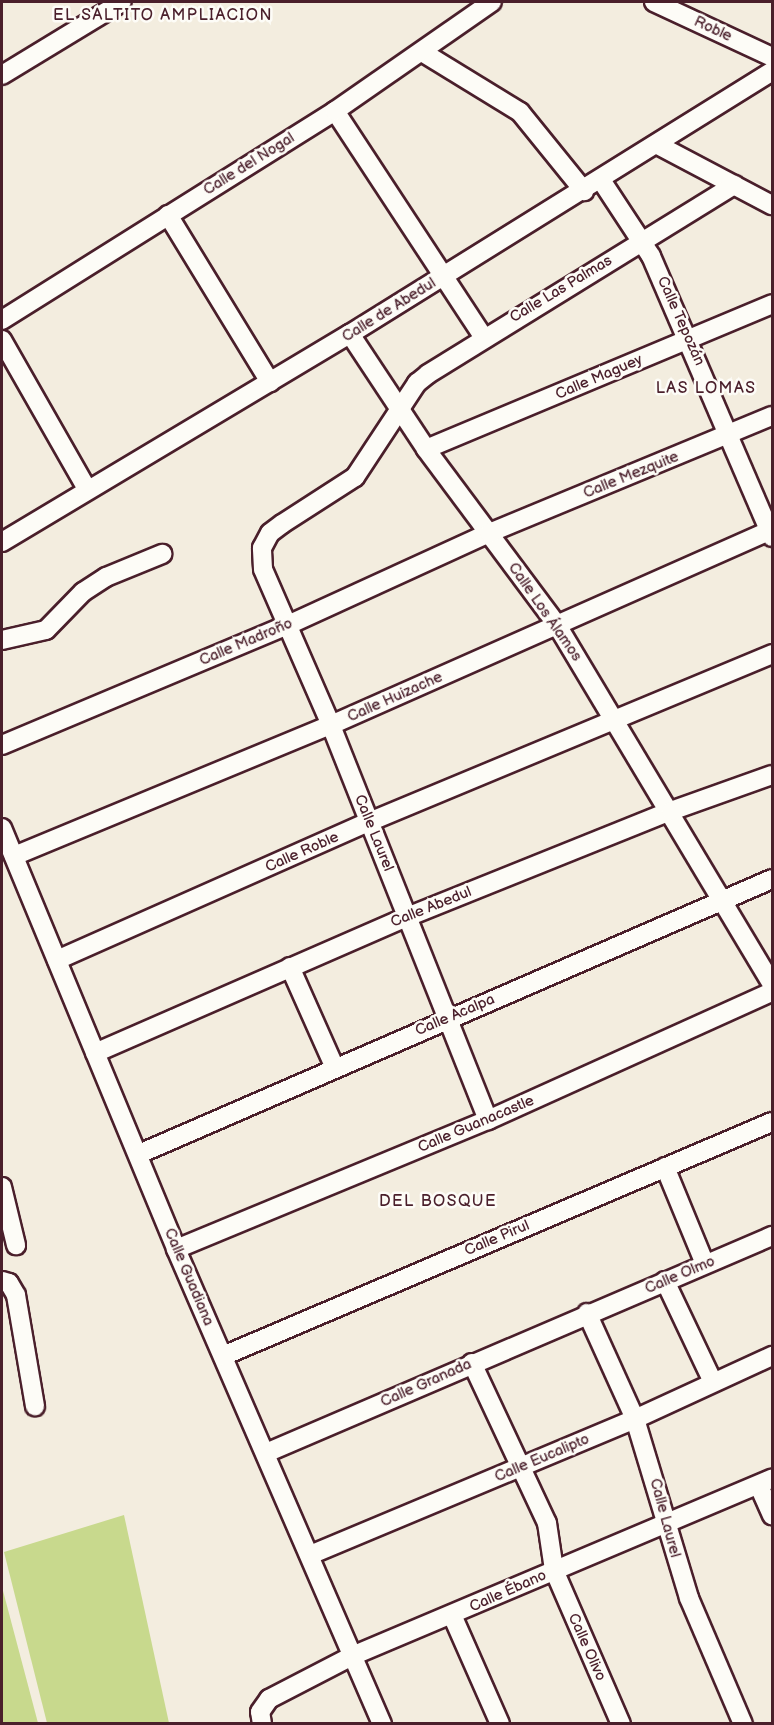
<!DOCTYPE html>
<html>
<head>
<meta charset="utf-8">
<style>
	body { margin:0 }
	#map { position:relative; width:774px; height:1725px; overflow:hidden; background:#f3eddf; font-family:"Balsamiq Sans",sans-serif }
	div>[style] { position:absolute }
	.green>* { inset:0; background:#c8d98d }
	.roads { filter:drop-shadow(2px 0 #4a1f2b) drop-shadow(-2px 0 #4a1f2b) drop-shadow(0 2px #4a1f2b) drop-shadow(0 -2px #4a1f2b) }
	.minor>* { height:18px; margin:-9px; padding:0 9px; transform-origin:9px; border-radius:9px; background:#fdfcf7 }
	span { translate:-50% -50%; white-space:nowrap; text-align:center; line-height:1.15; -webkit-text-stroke:5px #fdfcf7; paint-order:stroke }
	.street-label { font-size:15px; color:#4a1f2b }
	.neighbourhood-label { font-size:16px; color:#4a1f2b; letter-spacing:1.5px }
	.frame { position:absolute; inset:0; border:3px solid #4a1f2b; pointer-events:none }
</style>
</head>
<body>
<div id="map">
	<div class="green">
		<i style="clip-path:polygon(124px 1515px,169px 1723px,47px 1723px,4px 1552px)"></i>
		<i style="clip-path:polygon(2px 1587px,38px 1723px,2px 1723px)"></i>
	</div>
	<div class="roads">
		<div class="minor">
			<i style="left:654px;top:2px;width:130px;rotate:25deg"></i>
			<i style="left:422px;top:52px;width:115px;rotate:31.5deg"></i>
			<i style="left:520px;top:112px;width:102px;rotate:51deg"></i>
			<i style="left:2px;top:75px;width:140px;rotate:-31.3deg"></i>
			<i style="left:335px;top:111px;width:269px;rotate:56.7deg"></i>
			<i style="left:658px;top:145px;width:129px;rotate:27.8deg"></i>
			<i style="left:601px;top:180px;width:91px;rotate:56.7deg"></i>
			<i style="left:651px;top:256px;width:306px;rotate:66.7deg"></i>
			<i style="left:168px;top:215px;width:196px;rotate:58.6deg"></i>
			<i style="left:2px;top:320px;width:393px;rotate:-32.1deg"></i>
			<i style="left:335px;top:111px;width:191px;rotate:-34.8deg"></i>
			<i style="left:350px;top:334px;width:138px;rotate:56.5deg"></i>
			<i style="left:426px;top:449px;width:219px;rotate:53.3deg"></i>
			<i style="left:557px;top:625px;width:418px;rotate:59.1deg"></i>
			<i style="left:2px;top:340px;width:172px;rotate:60.3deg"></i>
			<i style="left:426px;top:449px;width:375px;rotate:-22.7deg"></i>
			<i style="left:2px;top:542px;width:405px;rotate:-30.9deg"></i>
			<i style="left:350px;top:334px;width:497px;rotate:-31.9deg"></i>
			<i style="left:2px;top:640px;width:45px;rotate:-12.8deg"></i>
			<i style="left:46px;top:630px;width:53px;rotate:-45.8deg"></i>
			<i style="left:83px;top:592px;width:27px;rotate:-33deg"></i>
			<i style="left:106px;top:577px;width:61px;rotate:-22.3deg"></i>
			<i style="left:2px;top:745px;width:310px;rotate:-22.8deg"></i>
			<i style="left:288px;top:625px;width:221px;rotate:-24.6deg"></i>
			<i style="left:489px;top:533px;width:306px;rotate:-22.5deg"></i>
			<i style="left:2px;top:828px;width:456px;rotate:67.5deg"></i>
			<i style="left:176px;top:1249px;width:518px;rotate:66.55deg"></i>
			<i style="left:14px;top:856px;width:343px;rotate:-22.5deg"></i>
			<i style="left:331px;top:725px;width:482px;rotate:-23.9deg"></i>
			<i style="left:57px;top:960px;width:341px;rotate:-23.9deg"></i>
			<i style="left:369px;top:822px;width:437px;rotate:-22.6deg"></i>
			<i style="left:290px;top:967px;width:111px;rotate:66deg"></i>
			<i style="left:95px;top:1053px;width:340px;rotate:-23.6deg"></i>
			<i style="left:407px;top:917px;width:284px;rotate:-21.9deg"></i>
			<i style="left:671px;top:811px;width:107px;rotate:-19.6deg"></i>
			<i style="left:488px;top:1120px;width:425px;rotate:-111.7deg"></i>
			<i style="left:331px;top:725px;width:170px;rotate:-113.6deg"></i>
			<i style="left:263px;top:569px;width:21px;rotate:-93deg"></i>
			<i style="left:262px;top:548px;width:17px;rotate:-62deg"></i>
			<i style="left:270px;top:533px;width:15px;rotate:-37deg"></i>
			<i style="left:282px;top:524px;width:87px;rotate:-32.8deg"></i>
			<i style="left:355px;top:477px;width:113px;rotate:-56.6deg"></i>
			<i style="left:417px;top:383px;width:14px;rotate:-39deg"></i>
			<i style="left:428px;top:374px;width:360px;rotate:-31.7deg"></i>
			<i style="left:139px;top:1154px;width:690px;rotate:-23.48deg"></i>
			<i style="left:665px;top:1167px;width:105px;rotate:67.6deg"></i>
			<i style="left:2px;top:1187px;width:60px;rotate:76.4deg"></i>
			<i style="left:176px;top:1249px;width:338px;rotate:-22.5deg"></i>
			<i style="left:488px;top:1120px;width:312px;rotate:-24.3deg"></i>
			<i style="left:2px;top:1281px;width:7px;rotate:16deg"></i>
			<i style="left:9px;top:1283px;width:14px;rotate:60deg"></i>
			<i style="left:16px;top:1295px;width:113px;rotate:80.3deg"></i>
			<i style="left:665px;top:1281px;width:112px;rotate:64.6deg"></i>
			<i style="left:587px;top:1313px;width:116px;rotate:65.6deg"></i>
			<i style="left:635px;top:1419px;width:187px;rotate:73.2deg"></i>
			<i style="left:689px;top:1598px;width:137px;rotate:66.8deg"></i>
			<i style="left:223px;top:1356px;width:597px;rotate:-23.09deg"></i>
			<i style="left:472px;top:1363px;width:177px;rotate:64.9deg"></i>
			<i style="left:547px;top:1523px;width:48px;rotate:81.5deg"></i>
			<i style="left:554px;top:1570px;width:168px;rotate:66.5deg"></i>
			<i style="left:266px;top:1453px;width:551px;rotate:-23.21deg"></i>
			<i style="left:759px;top:1486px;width:32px;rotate:66deg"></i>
			<i style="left:310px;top:1555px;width:352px;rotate:-22.7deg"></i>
			<i style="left:635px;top:1419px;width:151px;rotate:-24.7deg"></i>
			<i style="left:452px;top:1615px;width:119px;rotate:66.2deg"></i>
			<i style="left:262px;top:1724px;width:12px;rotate:-99deg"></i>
			<i style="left:260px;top:1712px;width:16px;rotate:-55deg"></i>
			<i style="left:269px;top:1699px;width:93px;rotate:-27.4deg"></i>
			<i style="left:352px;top:1656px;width:456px;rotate:-22.9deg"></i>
		</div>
	</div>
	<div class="street-label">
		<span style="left:713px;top:29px;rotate:25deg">Roble</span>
		<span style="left:249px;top:164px;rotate:-32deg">Calle del Nogal</span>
		<span style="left:561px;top:289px;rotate:-31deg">Calle Las Palmas</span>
		<span style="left:389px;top:310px;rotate:-32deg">Calle de Abedul</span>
		<span style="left:681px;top:321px;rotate:66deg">Calle Tepozán</span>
		<span style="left:599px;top:377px;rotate:-23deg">Calle Maguey</span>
		<span style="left:631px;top:475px;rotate:-22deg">Calle Mezquite</span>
		<span style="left:545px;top:612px;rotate:55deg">Calle Los Álamos</span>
		<span style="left:246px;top:642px;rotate:-23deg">Calle Madroño</span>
		<span style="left:395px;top:697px;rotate:-24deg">Calle Huizache</span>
		<span style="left:374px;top:833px;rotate:68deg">Calle Laurel</span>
		<span style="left:302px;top:852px;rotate:-24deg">Calle Roble</span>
		<span style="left:431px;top:907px;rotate:-22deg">Calle Abedul</span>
		<span style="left:455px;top:1015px;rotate:-23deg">Calle Acalpa</span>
		<span style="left:476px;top:1124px;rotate:-23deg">Calle Guanacastle</span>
		<span style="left:497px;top:1238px;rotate:-23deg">Calle Pirul</span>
		<span style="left:680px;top:1275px;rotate:-23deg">Calle Olmo</span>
		<span style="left:189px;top:1277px;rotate:67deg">Calle Guadiana</span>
		<span style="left:426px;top:1383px;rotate:-24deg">Calle Granada</span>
		<span style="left:542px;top:1458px;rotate:-23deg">Calle Eucalipto</span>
		<span style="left:665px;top:1518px;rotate:75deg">Calle Laurel</span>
		<span style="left:508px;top:1591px;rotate:-24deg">Calle Ébano</span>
		<span style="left:587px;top:1647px;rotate:66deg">Calle Olivo</span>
	</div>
	<div class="neighbourhood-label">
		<span style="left:163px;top:16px">EL SALTITO AMPLIACION</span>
		<span style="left:706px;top:389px">LAS LOMAS</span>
		<span style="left:438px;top:1202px">DEL BOSQUE</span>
	</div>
	<div class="frame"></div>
</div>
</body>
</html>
